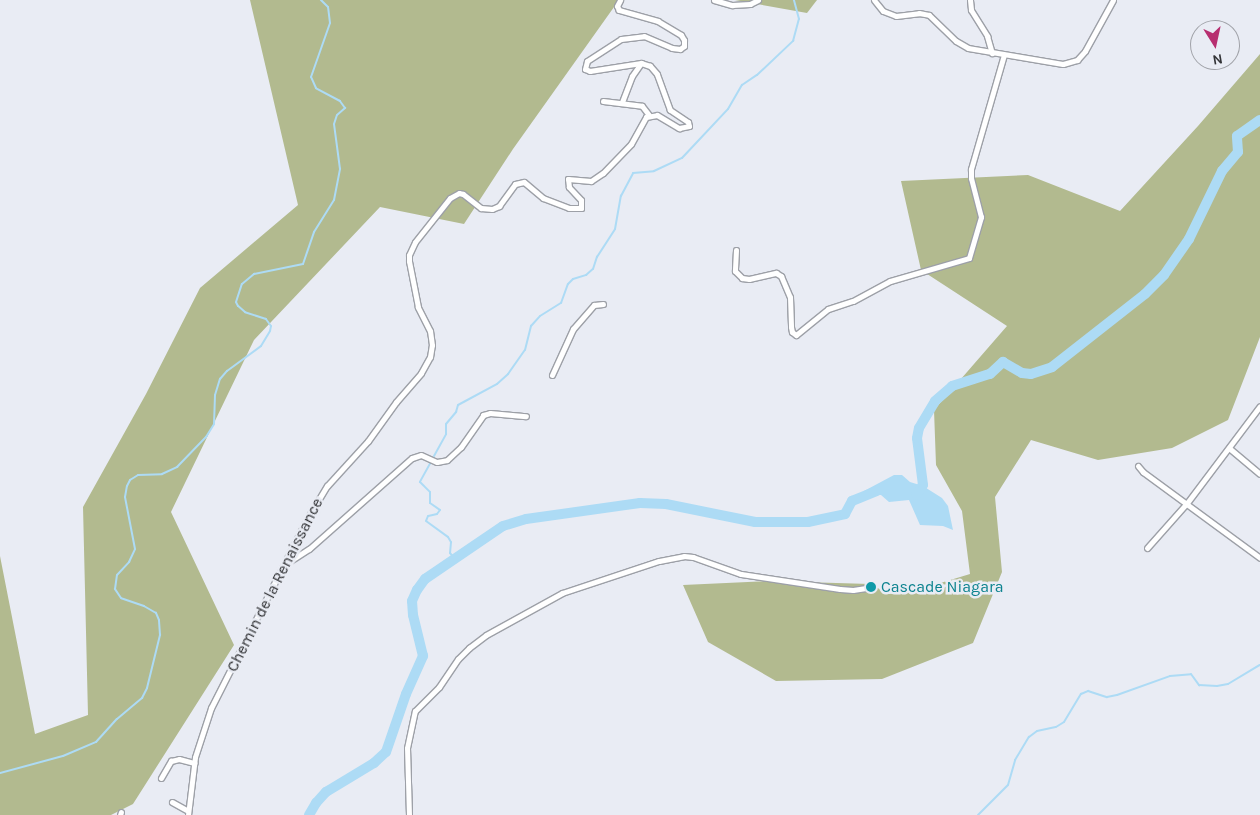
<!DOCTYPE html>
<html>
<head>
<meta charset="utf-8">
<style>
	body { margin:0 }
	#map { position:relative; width:1260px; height:815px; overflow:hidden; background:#e9ecf4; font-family:Karla,sans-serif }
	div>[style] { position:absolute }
	.forest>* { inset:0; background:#b2ba8f }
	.water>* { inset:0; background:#addbf5 }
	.stream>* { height:2px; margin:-1px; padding:0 1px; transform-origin:1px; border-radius:1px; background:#addbf5 }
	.river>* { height:10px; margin:-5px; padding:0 5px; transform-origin:5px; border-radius:5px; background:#addbf5 }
	.roads { filter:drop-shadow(1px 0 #9da0a7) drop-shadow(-1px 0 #9da0a7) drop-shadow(0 1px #9da0a7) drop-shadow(0 -1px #9da0a7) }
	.street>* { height:5px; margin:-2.5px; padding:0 2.5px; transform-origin:2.5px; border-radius:2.5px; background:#fff }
	.dots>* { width:14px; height:14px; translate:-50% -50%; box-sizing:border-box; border:2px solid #e9ecf4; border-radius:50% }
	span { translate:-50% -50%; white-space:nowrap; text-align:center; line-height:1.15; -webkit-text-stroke:5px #e9ecf4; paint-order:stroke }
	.street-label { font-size:16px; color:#323336 }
	.culture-label { font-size:16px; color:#0d838f }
	.left { translate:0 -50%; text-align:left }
	.north { position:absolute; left:1190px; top:20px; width:50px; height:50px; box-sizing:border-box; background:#e9ecf4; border:1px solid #a0a2a8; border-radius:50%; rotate:170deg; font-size:14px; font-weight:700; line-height:20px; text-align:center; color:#323336 }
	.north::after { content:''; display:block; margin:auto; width:18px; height:22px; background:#b72f70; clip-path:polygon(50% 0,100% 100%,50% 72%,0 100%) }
</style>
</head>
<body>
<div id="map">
	<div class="forest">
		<i style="clip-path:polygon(250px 0,619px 0,513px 149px,464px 224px,380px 207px,254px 340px,171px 512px,234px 645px,133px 804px,111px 815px,0 815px,0 556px,35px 734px,88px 715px,83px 507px,146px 394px,200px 288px,298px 205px)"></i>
		<i style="clip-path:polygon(735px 0,817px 0,807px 13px)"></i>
		<i style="clip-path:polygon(1260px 54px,1260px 337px,1228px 420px,1172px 448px,1098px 460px,1031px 440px,995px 497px,1002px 572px,973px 643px,882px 679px,776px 681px,708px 642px,683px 585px,769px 581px,870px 584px,889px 594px,914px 591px,970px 574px,962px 511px,936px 465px,934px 410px,1007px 326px,921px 270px,901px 181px,1028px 175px,1120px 211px,1198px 126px)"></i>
	</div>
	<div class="water">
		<i style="clip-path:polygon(894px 475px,902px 475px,910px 482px,923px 486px,942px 498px,948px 506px,953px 530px,943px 526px,920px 525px,909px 500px,889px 502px,881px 495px,866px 495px,864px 491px)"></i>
	</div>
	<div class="stream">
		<i style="left:434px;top:456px;width:25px;rotate:-61deg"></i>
		<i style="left:446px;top:434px;width:10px;rotate:-90deg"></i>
		<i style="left:446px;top:424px;width:16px;rotate:-50deg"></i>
		<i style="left:456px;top:412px;width:7px;rotate:-74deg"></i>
		<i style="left:458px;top:405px;width:44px;rotate:-28.3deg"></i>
		<i style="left:497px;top:384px;width:15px;rotate:-42deg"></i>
		<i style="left:508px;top:374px;width:29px;rotate:-55deg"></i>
		<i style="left:525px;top:350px;width:25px;rotate:-76deg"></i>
		<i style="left:531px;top:326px;width:13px;rotate:-48deg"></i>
		<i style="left:540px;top:316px;width:25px;rotate:-32deg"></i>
		<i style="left:561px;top:303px;width:20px;rotate:-70deg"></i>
		<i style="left:568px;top:284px;width:7px;rotate:-45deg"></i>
		<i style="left:573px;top:279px;width:14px;rotate:-17deg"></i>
		<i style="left:586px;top:275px;width:9px;rotate:-41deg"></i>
		<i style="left:593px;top:269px;width:13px;rotate:-72deg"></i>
		<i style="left:597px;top:257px;width:33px;rotate:-57deg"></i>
		<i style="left:615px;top:229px;width:34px;rotate:-80deg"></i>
		<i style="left:621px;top:196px;width:26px;rotate:-62deg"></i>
		<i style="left:633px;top:173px;width:21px;rotate:-5deg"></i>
		<i style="left:654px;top:171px;width:31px;rotate:-25deg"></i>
		<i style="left:682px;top:158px;width:67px;rotate:-46.8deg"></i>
		<i style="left:728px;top:109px;width:28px;rotate:-60deg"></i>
		<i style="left:742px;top:85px;width:18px;rotate:-34deg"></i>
		<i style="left:757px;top:75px;width:50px;rotate:-43.4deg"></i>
		<i style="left:793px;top:41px;width:23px;rotate:-75deg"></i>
		<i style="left:799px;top:19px;width:20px;rotate:-105deg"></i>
		<i style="left:432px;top:460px;width:25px;rotate:119deg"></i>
		<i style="left:420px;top:482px;width:14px;rotate:45deg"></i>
		<i style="left:430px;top:492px;width:11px;rotate:90deg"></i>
		<i style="left:430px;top:503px;width:12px;rotate:35deg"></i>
		<i style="left:440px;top:510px;width:5px;rotate:127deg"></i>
		<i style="left:437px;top:514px;width:9px;rotate:167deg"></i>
		<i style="left:428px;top:516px;width:5px;rotate:112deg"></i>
		<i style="left:426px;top:521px;width:27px;rotate:36deg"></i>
		<i style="left:448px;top:537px;width:6px;rotate:59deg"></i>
		<i style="left:451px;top:542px;width:11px;rotate:95deg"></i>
		<i style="left:450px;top:553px;width:6px;rotate:51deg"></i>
		<i style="left:0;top:773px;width:65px;rotate:-15.1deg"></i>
		<i style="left:63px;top:756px;width:36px;rotate:-23deg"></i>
		<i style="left:96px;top:742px;width:31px;rotate:-48deg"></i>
		<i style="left:117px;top:719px;width:33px;rotate:-40deg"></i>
		<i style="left:142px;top:698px;width:11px;rotate:-63deg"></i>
		<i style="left:147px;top:688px;width:55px;rotate:-76.2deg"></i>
		<i style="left:160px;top:635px;width:15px;rotate:-94deg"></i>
		<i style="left:159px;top:620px;width:8px;rotate:-113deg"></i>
		<i style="left:156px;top:613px;width:14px;rotate:-150deg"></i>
		<i style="left:144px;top:606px;width:24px;rotate:-161deg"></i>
		<i style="left:121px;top:598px;width:11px;rotate:-124deg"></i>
		<i style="left:115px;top:589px;width:14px;rotate:-82deg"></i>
		<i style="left:117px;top:575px;width:18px;rotate:-47deg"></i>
		<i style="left:129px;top:562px;width:14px;rotate:-65deg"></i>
		<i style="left:135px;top:549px;width:53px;rotate:-100.9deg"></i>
		<i style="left:125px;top:497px;width:11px;rotate:-80deg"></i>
		<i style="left:127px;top:486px;width:7px;rotate:-63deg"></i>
		<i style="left:130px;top:480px;width:9px;rotate:-32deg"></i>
		<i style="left:138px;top:475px;width:24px;rotate:-2deg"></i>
		<i style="left:162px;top:474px;width:17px;rotate:-25deg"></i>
		<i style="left:177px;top:467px;width:42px;rotate:-46deg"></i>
		<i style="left:206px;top:437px;width:15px;rotate:-58deg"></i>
		<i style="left:214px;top:424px;width:29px;rotate:-88deg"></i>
		<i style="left:215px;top:395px;width:17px;rotate:-73deg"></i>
		<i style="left:220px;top:379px;width:11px;rotate:-49deg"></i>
		<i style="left:227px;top:371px;width:42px;rotate:-36.3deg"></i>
		<i style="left:261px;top:346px;width:17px;rotate:-59deg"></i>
		<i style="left:270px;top:331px;width:5px;rotate:-79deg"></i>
		<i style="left:271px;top:326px;width:9px;rotate:-126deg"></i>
		<i style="left:266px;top:319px;width:22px;rotate:-162deg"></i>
		<i style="left:245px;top:312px;width:9px;rotate:-139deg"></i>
		<i style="left:238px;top:306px;width:4px;rotate:-117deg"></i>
		<i style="left:236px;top:302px;width:19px;rotate:-72deg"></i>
		<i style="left:242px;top:284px;width:16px;rotate:-40deg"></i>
		<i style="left:254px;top:274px;width:50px;rotate:-11.5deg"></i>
		<i style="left:303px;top:264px;width:34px;rotate:-71deg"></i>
		<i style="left:314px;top:232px;width:38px;rotate:-58deg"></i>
		<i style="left:334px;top:200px;width:32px;rotate:-79deg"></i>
		<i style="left:340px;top:169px;width:45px;rotate:-97.6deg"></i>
		<i style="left:334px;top:124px;width:9px;rotate:-72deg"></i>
		<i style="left:337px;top:115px;width:11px;rotate:-41deg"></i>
		<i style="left:345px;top:108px;width:9px;rotate:-126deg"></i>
		<i style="left:340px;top:101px;width:27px;rotate:-152deg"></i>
		<i style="left:316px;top:88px;width:12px;rotate:-114deg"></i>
		<i style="left:311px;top:77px;width:57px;rotate:-70.6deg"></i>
		<i style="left:330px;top:23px;width:16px;rotate:-97deg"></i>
		<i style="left:328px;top:7px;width:10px;rotate:-135deg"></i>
		<i style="left:978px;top:815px;width:42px;rotate:-45deg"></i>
		<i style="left:1008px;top:785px;width:26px;rotate:-74deg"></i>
		<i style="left:1015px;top:760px;width:27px;rotate:-59deg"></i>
		<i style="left:1029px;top:737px;width:10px;rotate:-37deg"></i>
		<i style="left:1037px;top:731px;width:19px;rotate:-12deg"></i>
		<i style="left:1056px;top:727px;width:9px;rotate:-32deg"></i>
		<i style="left:1064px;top:722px;width:33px;rotate:-59deg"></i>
		<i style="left:1081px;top:694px;width:8px;rotate:-23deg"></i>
		<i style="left:1088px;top:691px;width:20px;rotate:18deg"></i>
		<i style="left:1107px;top:697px;width:10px;rotate:-11deg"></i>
		<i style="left:1117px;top:695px;width:56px;rotate:-19.7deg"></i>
		<i style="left:1170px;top:676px;width:21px;rotate:-5deg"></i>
		<i style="left:1191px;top:674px;width:14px;rotate:54deg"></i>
		<i style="left:1199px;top:685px;width:18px;rotate:3deg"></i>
		<i style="left:1217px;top:686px;width:11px;rotate:-10deg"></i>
		<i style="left:1228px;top:684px;width:37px;rotate:-31deg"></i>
	</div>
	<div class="river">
		<i style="left:916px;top:495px;width:12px;rotate:-55deg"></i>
		<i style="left:923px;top:485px;width:47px;rotate:-97.3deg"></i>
		<i style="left:917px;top:438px;width:10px;rotate:-79deg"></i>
		<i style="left:919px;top:428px;width:31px;rotate:-59deg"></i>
		<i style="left:935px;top:401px;width:23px;rotate:-41deg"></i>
		<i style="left:952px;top:386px;width:40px;rotate:-18deg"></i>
		<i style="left:990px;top:374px;width:18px;rotate:-43deg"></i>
		<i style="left:1003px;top:362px;width:22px;rotate:30deg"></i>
		<i style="left:1022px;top:373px;width:9px;rotate:6deg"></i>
		<i style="left:1031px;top:374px;width:22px;rotate:-18deg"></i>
		<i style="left:1052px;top:367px;width:118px;rotate:-38.1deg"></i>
		<i style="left:1145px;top:294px;width:27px;rotate:-45deg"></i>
		<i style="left:1164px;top:275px;width:44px;rotate:-55.2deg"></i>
		<i style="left:1189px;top:239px;width:76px;rotate:-64.1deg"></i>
		<i style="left:1222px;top:171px;width:25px;rotate:-50deg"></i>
		<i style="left:1238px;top:152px;width:16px;rotate:-94deg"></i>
		<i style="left:1237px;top:136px;width:28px;rotate:-35deg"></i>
		<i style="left:309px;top:815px;width:14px;rotate:-60deg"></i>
		<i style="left:316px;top:803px;width:15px;rotate:-48deg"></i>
		<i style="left:326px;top:792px;width:56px;rotate:-31.1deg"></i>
		<i style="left:374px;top:763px;width:16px;rotate:-43deg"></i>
		<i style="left:386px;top:752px;width:61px;rotate:-71deg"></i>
		<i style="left:406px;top:694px;width:42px;rotate:-65.9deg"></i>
		<i style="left:423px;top:656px;width:42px;rotate:-103.7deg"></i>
		<i style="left:413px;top:615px;width:14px;rotate:-94deg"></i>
		<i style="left:412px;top:601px;width:12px;rotate:-66deg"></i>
		<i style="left:417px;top:590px;width:14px;rotate:-54deg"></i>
		<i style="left:425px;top:579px;width:94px;rotate:-34.2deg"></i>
		<i style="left:503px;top:526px;width:24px;rotate:-17deg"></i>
		<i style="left:526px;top:519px;width:115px;rotate:-8deg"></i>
		<i style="left:640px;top:503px;width:26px;rotate:2deg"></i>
		<i style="left:666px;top:504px;width:91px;rotate:11.4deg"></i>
		<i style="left:755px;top:522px;width:53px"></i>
		<i style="left:808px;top:522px;width:38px;rotate:-12deg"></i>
		<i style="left:845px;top:514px;width:15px;rotate:-62deg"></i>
		<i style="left:852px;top:501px;width:27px;rotate:-22deg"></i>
	</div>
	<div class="roads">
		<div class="street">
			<i style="left:714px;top:0;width:19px;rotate:16deg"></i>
			<i style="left:732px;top:5px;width:18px;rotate:-3deg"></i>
			<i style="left:750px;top:4px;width:9px;rotate:-27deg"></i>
			<i style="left:874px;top:0;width:14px;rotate:51deg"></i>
			<i style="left:883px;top:11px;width:14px;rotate:21deg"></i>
			<i style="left:896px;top:16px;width:23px;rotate:-7deg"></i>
			<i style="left:919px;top:13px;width:10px;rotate:11deg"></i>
			<i style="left:929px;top:15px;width:37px;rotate:44deg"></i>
			<i style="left:956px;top:41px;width:14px;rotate:30deg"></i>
			<i style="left:968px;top:48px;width:96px;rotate:9.6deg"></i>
			<i style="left:1063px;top:64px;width:15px;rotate:-16deg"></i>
			<i style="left:1077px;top:60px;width:12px;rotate:-48deg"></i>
			<i style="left:1085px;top:51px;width:58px;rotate:-61.2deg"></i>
			<i style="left:970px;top:0;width:10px;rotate:84deg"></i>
			<i style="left:971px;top:10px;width:31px;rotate:58deg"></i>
			<i style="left:987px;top:36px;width:18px;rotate:74deg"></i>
			<i style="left:603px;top:101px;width:39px;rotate:7deg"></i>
			<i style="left:642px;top:106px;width:11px;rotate:52deg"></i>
			<i style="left:622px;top:102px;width:28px;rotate:-69deg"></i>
			<i style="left:632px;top:76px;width:16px;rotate:-55deg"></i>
			<i style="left:736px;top:250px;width:21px;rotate:93deg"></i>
			<i style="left:735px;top:271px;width:10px;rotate:45deg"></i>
			<i style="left:742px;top:278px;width:7px;rotate:8deg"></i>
			<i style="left:749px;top:279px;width:28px;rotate:-13deg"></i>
			<i style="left:776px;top:273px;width:6px;rotate:31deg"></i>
			<i style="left:781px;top:276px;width:23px;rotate:67deg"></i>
			<i style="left:790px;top:297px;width:30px;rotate:88deg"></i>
			<i style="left:791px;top:327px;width:5px;rotate:79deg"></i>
			<i style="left:792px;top:332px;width:5px;rotate:37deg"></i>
			<i style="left:796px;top:335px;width:41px;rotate:-39.1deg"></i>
			<i style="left:828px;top:309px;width:26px;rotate:-18deg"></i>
			<i style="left:853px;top:301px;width:42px;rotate:-28.4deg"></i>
			<i style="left:890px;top:281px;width:82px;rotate:-16.2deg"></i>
			<i style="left:969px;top:258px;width:43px;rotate:-73.7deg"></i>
			<i style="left:981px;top:217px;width:40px;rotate:-104.4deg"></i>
			<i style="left:971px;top:178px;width:9px;rotate:-90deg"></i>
			<i style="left:971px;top:169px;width:119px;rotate:-73.9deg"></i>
			<i style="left:552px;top:375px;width:51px;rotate:-65.5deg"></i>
			<i style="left:573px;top:329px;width:32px;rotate:-49deg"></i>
			<i style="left:594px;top:305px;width:9px;rotate:-6deg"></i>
			<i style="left:1229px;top:448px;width:40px;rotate:40deg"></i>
			<i style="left:1138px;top:466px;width:8px;rotate:50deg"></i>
			<i style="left:1143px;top:472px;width:145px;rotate:36.3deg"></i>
			<i style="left:1147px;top:548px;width:60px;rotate:-48.4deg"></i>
			<i style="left:1187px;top:503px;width:121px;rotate:-53deg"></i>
			<i style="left:284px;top:565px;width:30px;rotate:-33deg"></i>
			<i style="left:309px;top:549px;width:137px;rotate:-41.5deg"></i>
			<i style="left:412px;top:458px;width:9px;rotate:-18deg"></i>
			<i style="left:421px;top:455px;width:17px;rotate:24deg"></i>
			<i style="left:437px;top:462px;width:10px;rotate:-11deg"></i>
			<i style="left:447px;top:460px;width:19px;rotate:-43deg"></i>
			<i style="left:461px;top:447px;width:39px;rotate:-55deg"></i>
			<i style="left:483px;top:415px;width:7px;rotate:-16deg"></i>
			<i style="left:490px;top:413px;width:36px;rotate:5deg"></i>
			<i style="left:161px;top:778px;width:20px;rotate:-60deg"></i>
			<i style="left:171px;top:761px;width:8px;rotate:-14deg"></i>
			<i style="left:179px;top:759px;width:16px;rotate:15deg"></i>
			<i style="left:172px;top:802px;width:18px;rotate:29deg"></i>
			<i style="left:120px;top:815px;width:3px;rotate:-72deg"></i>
			<i style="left:188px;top:815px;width:58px;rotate:-83.1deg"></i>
			<i style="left:195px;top:757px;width:52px;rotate:-71.9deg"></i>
			<i style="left:211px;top:708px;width:212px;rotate:-63.1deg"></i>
			<i style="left:307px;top:519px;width:39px;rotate:-59deg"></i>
			<i style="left:327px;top:486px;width:61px;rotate:-47.7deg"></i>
			<i style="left:368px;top:441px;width:48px;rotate:-54.3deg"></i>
			<i style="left:396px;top:402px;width:38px;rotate:-49deg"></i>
			<i style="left:421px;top:373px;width:18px;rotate:-61deg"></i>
			<i style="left:430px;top:357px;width:12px;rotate:-81deg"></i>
			<i style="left:432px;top:345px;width:14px;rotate:-98deg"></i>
			<i style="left:430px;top:331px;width:27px;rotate:-117deg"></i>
			<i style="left:418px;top:307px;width:47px;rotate:-101.1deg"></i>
			<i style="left:409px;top:261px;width:6px;rotate:-90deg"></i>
			<i style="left:409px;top:255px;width:14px;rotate:-65deg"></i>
			<i style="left:415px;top:242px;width:56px;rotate:-51.5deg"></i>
			<i style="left:450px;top:198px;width:10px;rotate:-29deg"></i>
			<i style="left:459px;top:193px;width:4px;rotate:14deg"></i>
			<i style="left:463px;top:194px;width:23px;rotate:38deg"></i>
			<i style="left:481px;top:208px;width:11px;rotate:5deg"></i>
			<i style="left:492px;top:209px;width:8px;rotate:-23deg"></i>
			<i style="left:499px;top:206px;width:27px;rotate:-54deg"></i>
			<i style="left:515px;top:184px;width:9px;rotate:-13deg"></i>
			<i style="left:524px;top:182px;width:25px;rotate:40deg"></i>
			<i style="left:543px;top:198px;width:28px;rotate:21deg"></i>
			<i style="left:569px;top:208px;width:12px"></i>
			<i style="left:581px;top:208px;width:8px;rotate:-90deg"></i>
			<i style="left:581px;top:200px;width:18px;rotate:-133deg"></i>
			<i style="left:569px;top:187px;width:8px;rotate:-97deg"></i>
			<i style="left:568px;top:179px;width:23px;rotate:5deg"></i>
			<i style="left:591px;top:181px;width:14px;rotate:-34deg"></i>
			<i style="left:603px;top:173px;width:40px;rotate:-46deg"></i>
			<i style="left:631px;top:144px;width:31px;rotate:-61deg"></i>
			<i style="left:646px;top:117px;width:11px;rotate:-10deg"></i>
			<i style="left:657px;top:115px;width:26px;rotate:31deg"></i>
			<i style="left:679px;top:128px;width:10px;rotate:-11deg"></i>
			<i style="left:689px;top:126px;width:4px;rotate:-104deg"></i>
			<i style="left:688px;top:122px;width:22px;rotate:-146deg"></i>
			<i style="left:670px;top:110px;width:38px;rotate:-110deg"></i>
			<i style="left:657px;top:74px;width:11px;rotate:-131deg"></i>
			<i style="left:650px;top:66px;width:9px;rotate:-162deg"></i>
			<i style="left:641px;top:63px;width:52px;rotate:171.1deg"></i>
			<i style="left:590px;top:71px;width:5px;rotate:-158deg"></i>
			<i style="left:585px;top:69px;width:8px;rotate:-76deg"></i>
			<i style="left:587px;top:61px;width:40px;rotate:-32.9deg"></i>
			<i style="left:621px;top:39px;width:23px;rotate:-7deg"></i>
			<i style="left:644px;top:36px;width:30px;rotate:23deg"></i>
			<i style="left:672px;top:48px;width:8px;rotate:7deg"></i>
			<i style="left:680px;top:49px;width:5px;rotate:-37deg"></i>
			<i style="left:684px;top:46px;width:6px;rotate:-90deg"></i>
			<i style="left:684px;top:40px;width:6px;rotate:-121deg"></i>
			<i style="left:681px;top:35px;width:27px;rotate:-149deg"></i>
			<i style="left:658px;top:21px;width:41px;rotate:-164.2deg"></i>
			<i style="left:619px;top:10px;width:4px;rotate:-117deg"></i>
			<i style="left:617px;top:6px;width:7px;rotate:-63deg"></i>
			<i style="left:409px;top:815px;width:67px;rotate:-91.7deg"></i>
			<i style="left:407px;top:748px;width:38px;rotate:-78deg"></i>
			<i style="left:415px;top:711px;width:34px;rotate:-45deg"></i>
			<i style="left:439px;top:687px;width:34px;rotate:-56deg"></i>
			<i style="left:458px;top:659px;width:16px;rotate:-45deg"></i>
			<i style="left:469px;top:648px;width:21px;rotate:-37deg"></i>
			<i style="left:486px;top:635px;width:87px;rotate:-28.9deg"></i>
			<i style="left:562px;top:593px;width:102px;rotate:-18.3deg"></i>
			<i style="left:659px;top:561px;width:25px;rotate:-11deg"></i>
			<i style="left:684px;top:556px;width:9px;rotate:6deg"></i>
			<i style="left:693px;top:557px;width:51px;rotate:19.5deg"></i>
			<i style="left:741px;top:574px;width:100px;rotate:8.6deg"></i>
			<i style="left:840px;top:589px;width:13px;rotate:4deg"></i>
			<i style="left:853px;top:590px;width:18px;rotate:-9deg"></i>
		</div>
	</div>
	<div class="dots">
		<i style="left:871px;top:587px;background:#0f9aa8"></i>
	</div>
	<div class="street-label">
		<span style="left:275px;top:585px;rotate:-63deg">Chemin de la Renaissance</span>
	</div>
	<div class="culture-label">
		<span class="left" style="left:881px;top:587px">Cascade Niagara</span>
	</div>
	<div class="north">N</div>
</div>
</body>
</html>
